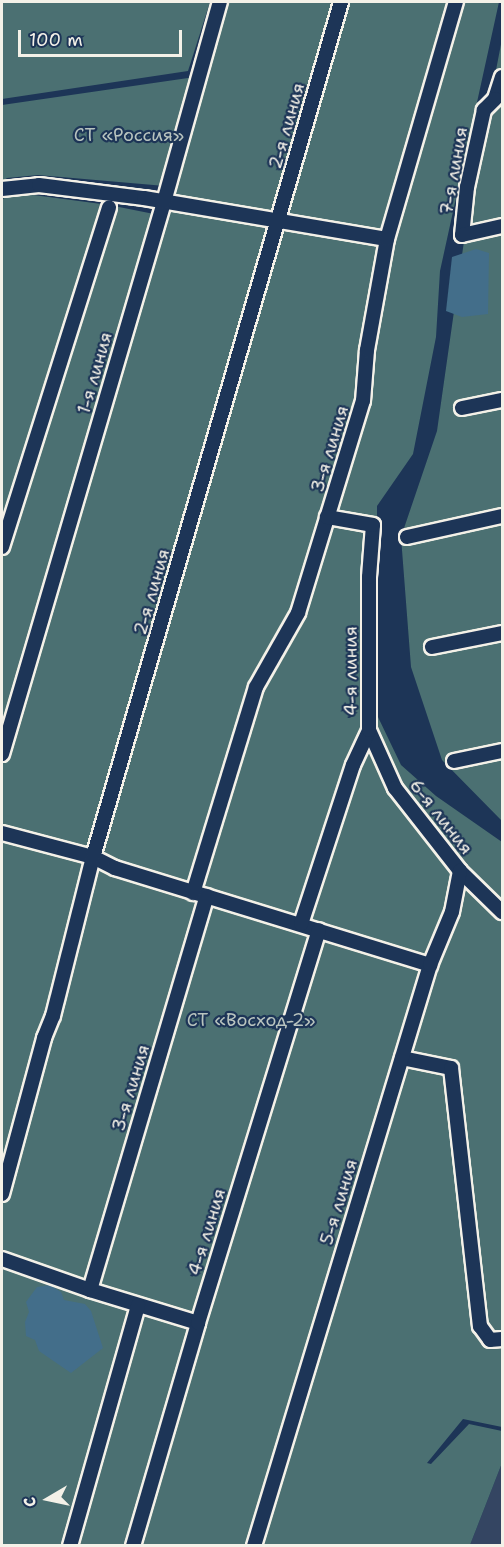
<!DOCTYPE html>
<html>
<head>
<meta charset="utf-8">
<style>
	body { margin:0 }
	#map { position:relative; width:504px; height:1547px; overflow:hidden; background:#1d3557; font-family:"Shantell Sans",sans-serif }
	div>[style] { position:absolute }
	.built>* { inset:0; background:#344562 }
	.green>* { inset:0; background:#4b7072 }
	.water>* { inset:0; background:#436e8a }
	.roads { filter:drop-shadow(2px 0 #f4f1e8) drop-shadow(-2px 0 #f4f1e8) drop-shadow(0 2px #f4f1e8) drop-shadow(0 -2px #f4f1e8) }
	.street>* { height:14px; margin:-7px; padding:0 7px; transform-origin:7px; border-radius:7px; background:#1d3557 }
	span { translate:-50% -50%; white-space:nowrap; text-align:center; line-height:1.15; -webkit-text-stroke:4.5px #1d3557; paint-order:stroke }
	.street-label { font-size:18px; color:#f4f1e8 }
	.park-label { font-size:18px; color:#b9c4bf }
	.frame { position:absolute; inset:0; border:3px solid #f4f1e8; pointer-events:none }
	.north { position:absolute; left:18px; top:1469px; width:60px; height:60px; -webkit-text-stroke:4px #1d3557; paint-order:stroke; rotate:261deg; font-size:16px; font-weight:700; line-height:24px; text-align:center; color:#f4f1e8 }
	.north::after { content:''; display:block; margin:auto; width:21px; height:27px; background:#f4f1e8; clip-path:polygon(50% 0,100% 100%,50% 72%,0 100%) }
	.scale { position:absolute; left:18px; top:30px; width:164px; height:27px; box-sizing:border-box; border:3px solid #f4f1e8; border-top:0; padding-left:8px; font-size:18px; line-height:21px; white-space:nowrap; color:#f4f1e8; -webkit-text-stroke:4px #1d3557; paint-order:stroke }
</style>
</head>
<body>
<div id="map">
	<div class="built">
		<i style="clip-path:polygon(502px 1463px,502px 1545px,470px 1545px)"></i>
	</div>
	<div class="green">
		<i style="clip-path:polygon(2px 2px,210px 2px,188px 71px,2px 99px)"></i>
		<i style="clip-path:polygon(223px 2px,499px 2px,440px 271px,436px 337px,413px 454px,377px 506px,378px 717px,401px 765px,436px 796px,502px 842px,502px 1427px,463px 1419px,427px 1463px,431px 1464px,469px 1424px,502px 1431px,502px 1463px,470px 1545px,2px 1545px,2px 765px)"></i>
		<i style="clip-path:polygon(502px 39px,502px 821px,442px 760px,411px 667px,401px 537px,437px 431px,467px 220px)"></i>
		<i style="clip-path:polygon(195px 77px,165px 186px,38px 175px,7px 178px,2px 182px,2px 105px)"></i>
		<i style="clip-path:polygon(11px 192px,109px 205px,154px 214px,2px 738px,2px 200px)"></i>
	</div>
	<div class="water">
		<i style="clip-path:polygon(476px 249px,489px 253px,488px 314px,462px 317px,446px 311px,452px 257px)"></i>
		<i style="clip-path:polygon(50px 1285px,61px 1292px,64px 1300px,85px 1304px,91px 1311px,103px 1348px,71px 1373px,39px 1351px,35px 1340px,26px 1336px,25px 1322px,29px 1312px,26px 1302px,37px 1287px)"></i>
	</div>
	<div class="roads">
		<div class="street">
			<i style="left:502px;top:77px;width:23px;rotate:108deg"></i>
			<i style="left:495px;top:99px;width:16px;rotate:135deg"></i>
			<i style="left:484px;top:110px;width:79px;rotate:102.4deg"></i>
			<i style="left:467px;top:187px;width:48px;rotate:95.9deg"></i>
			<i style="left:462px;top:235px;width:41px;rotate:-12.7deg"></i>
			<i style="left:2px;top:189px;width:37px;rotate:-6deg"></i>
			<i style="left:39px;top:185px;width:106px;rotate:7.1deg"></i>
			<i style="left:144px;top:198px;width:246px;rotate:9.6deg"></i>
			<i style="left:462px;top:408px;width:41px;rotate:-11.3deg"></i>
			<i style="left:407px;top:537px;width:97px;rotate:-12.5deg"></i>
			<i style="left:2px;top:547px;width:356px;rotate:-72.5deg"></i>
			<i style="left:432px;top:647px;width:71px;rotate:-11.3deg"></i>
			<i style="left:369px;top:730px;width:64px;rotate:65.9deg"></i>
			<i style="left:395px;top:788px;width:105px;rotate:51.9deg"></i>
			<i style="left:460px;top:871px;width:59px;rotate:44.3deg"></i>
			<i style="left:2px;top:754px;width:575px;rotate:-73.64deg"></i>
			<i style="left:164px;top:202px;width:208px;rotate:-74.4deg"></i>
			<i style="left:454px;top:761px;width:49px;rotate:-11.8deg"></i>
			<i style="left:2px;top:833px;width:94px;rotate:14.8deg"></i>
			<i style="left:93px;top:857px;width:25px;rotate:27deg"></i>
			<i style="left:115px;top:868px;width:330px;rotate:17.1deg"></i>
			<i style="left:193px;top:893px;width:215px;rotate:-73deg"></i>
			<i style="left:256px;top:687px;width:85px;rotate:-60.4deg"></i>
			<i style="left:298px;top:613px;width:222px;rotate:-73deg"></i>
			<i style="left:363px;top:401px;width:51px;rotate:-85.5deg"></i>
			<i style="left:367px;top:350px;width:113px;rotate:-79.8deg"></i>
			<i style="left:387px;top:239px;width:247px;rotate:-73.8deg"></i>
			<i style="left:301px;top:924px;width:167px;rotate:-71.9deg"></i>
			<i style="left:353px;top:765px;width:38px;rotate:-65deg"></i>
			<i style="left:369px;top:730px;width:153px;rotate:-90deg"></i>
			<i style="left:369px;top:577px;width:52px;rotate:-85.6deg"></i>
			<i style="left:373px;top:525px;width:47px;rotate:-170.1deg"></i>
			<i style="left:402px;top:1058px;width:50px;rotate:11.5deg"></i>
			<i style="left:451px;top:1068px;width:260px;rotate:83.6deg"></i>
			<i style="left:480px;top:1326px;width:17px;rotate:54deg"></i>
			<i style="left:490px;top:1340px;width:12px;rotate:-5deg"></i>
			<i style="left:2px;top:1194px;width:162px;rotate:-74.9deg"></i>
			<i style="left:44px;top:1038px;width:24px;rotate:-68deg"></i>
			<i style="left:53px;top:1016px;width:164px;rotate:-75.9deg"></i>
			<i style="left:93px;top:857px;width:890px;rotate:-73.82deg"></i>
			<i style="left:2px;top:1259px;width:93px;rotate:19.4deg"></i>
			<i style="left:90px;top:1290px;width:113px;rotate:17deg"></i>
			<i style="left:90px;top:1290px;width:411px;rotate:-73.5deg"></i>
			<i style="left:70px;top:1546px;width:250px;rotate:-74.2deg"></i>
			<i style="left:133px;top:1546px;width:232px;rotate:-73.7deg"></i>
			<i style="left:198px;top:1323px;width:411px;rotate:-72.9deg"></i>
			<i style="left:254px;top:1546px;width:607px;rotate:-73.15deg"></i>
			<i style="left:430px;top:965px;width:57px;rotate:-67.5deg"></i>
			<i style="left:452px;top:912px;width:42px;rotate:-79deg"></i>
		</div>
	</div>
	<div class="street-label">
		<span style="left:287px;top:126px;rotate:-74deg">2-я линия</span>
		<span style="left:454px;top:171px;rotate:-80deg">7-я линия</span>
		<span style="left:95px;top:373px;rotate:-74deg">1-я линия</span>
		<span style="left:330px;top:449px;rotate:-73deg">3-я линия</span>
		<span style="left:152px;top:592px;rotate:-74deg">2-я линия</span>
		<span style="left:351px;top:671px;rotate:-90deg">4-я линия</span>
		<span style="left:441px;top:817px;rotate:52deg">6-я линия</span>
		<span style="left:131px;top:1088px;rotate:-73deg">3-я линия</span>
		<span style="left:339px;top:1202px;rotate:-73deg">5-я линия</span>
		<span style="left:207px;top:1232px;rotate:-73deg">4-я линия</span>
	</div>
	<div class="park-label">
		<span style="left:129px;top:135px">СТ «Россия»</span>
		<span style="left:251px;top:1020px">СТ «Восход-2»</span>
	</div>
	<div class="frame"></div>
	<div class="north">С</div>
	<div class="scale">100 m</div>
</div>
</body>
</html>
